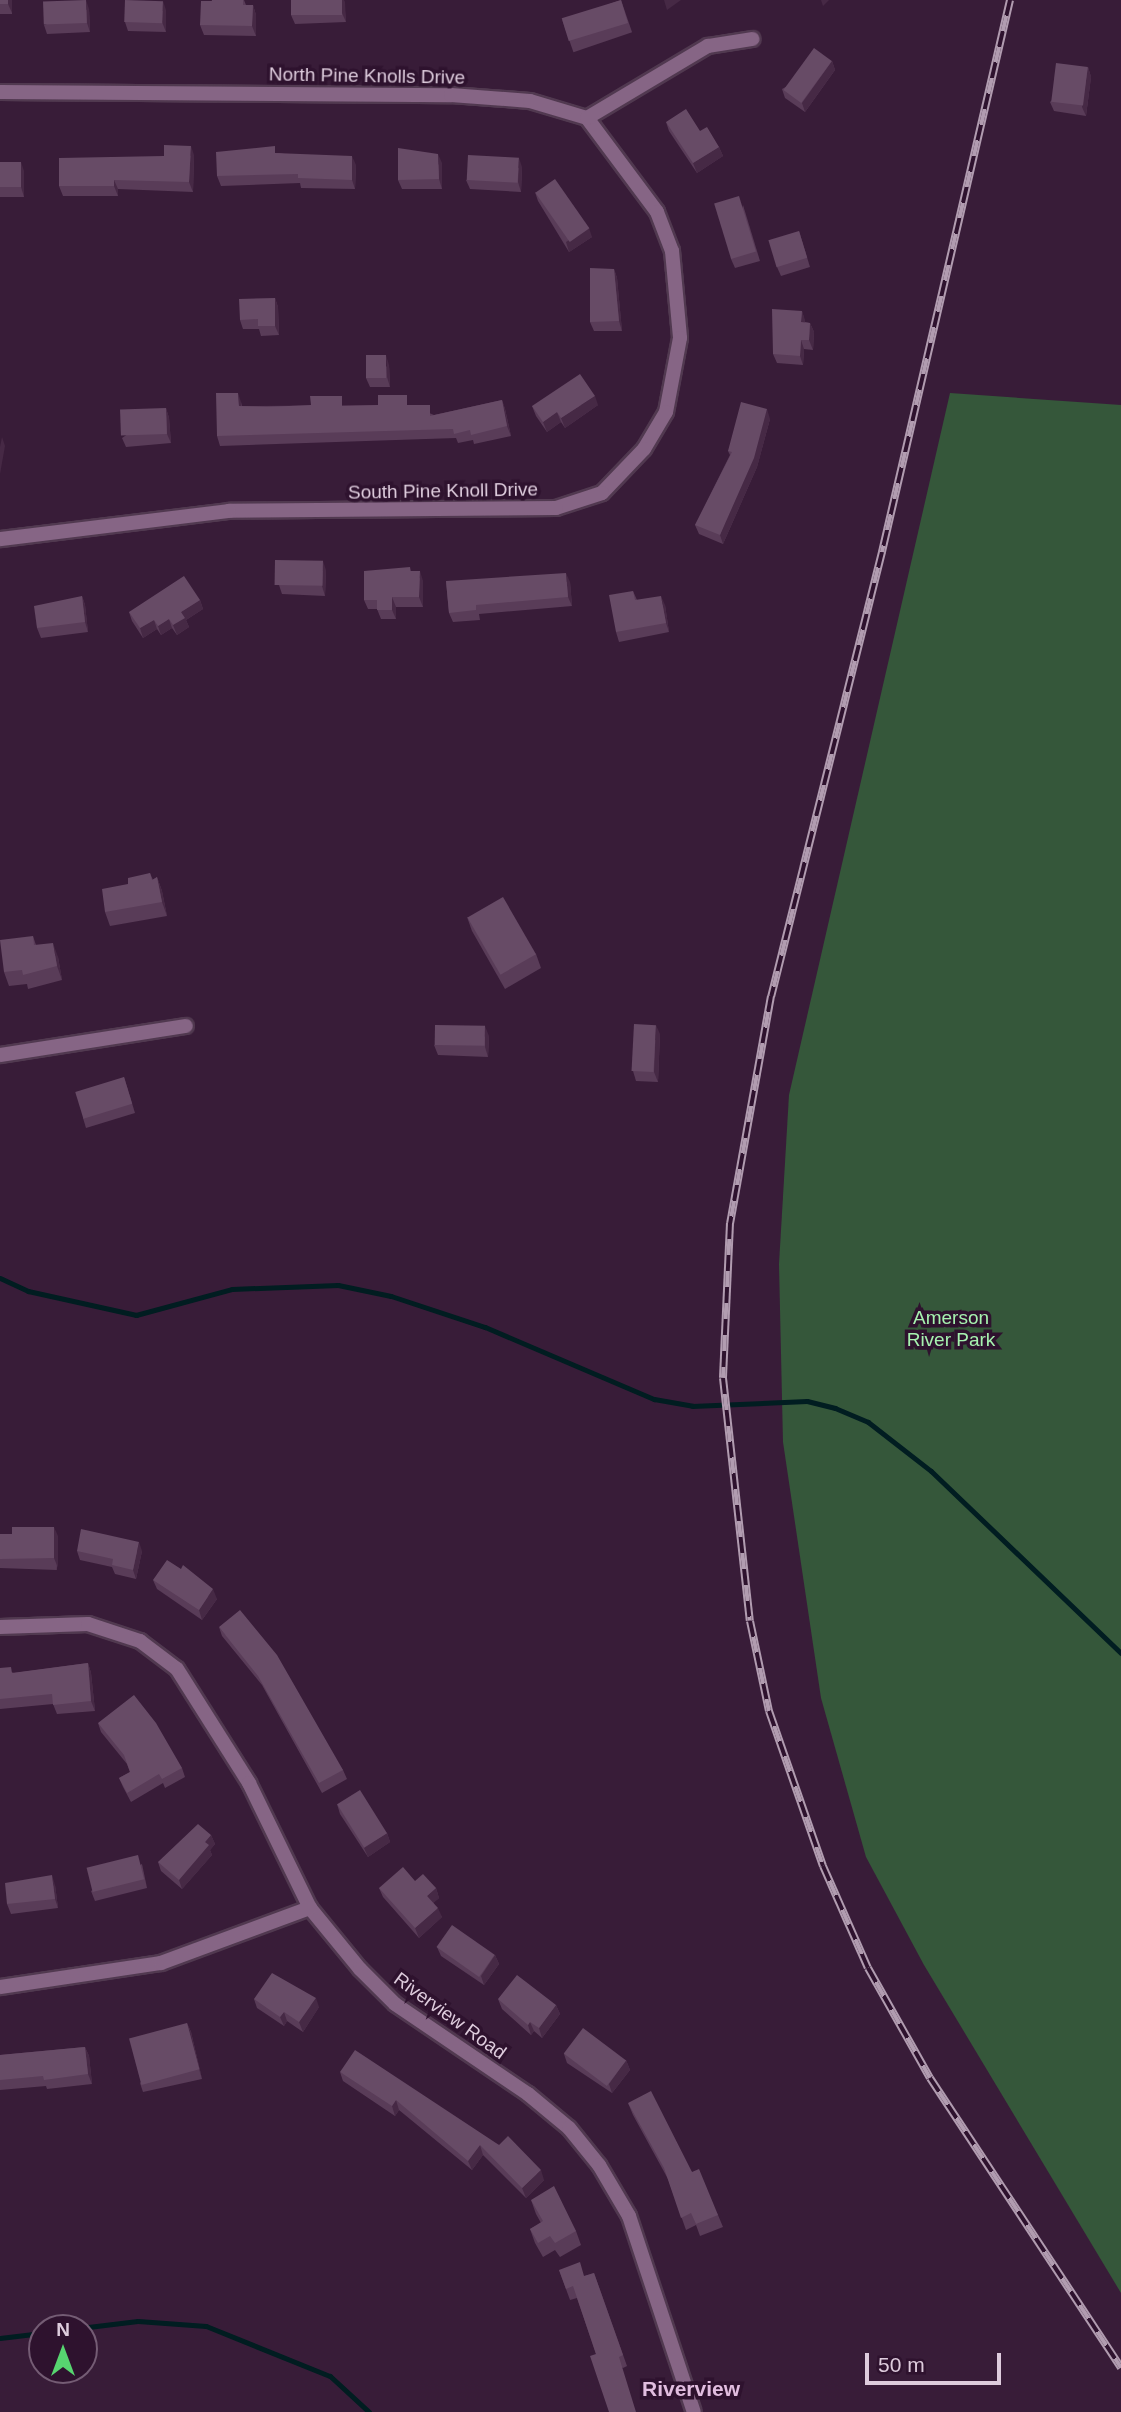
<!DOCTYPE html>
<html>
<head>
<meta charset="utf-8">
<style>
	body { margin:0 }
	#map { position:relative; width:1121px; height:2412px; overflow:hidden; background:#381c38; font-family:Helvetica,sans-serif }
	div>[style] { position:absolute }
	.green>* { inset:0; background:#35573a }
	.stream>* { height:5px; margin:-2.5px; padding:0 2.5px; transform-origin:2.5px; border-radius:2.5px; background:#011d21 }
	.roads { filter:drop-shadow(2px 0 #513950) drop-shadow(-2px 0 #513950) drop-shadow(0 2px #513950) drop-shadow(0 -2px #513950) }
	.street>* { height:14px; margin:-7px; padding:0 7px; transform-origin:7px; border-radius:7px; background:#866585 }
	.rail>* { height:8px; margin-top:-4px; transform-origin:0; background:repeating-linear-gradient(90deg,#2e122e 0 16px,#b19cb0 0 32px); box-sizing:border-box; border-block:2px solid #b19cb0 }
	.wall>* { inset:0; background:#593c58; transform-origin:0 0 }
	.shaded-wall>* { inset:0; background:#462945 }
	.building>* { inset:0; background:#674b66; transform-origin:0 0 }
	span { translate:-50% -50%; white-space:nowrap; text-align:center; line-height:1.15; -webkit-text-stroke:7px #2e122e; paint-order:stroke }
	.street-label { font-size:19px; color:#deccdd }
	.park-label { font-size:19px; color:#a6f2af }
	.neighbourhood-label { font-size:21px; color:#e1bddf; font-weight:700 }
	.north { position:absolute; left:28px; top:2314px; width:70px; height:70px; box-sizing:border-box; background:#2e122e; border:2px solid #745c74; border-radius:50%; rotate:0deg; font-size:19px; font-weight:700; line-height:28px; text-align:center; color:#deccdd }
	.north::after { content:''; display:block; margin:auto; width:24px; height:32px; background:#57d570; clip-path:polygon(50% 0,100% 100%,50% 72%,0 100%) }
	.scale { position:absolute; left:865px; top:2353px; width:136px; height:32px; box-sizing:border-box; border:4px solid #deccdd; border-top:0; padding-left:9px; font-size:21px; line-height:24px; white-space:nowrap; color:#deccdd; -webkit-text-stroke:5px #2e122e; paint-order:stroke }
</style>
</head>
<body>
<div id="map">
	<div class="green">
		<i style="clip-path:polygon(950px 393px,1121px 405px,1121px 2293px,924px 1965px,866px 1857px,821px 1698px,783px 1442px,779px 1264px,789px 1095px)"></i>
	</div>
	<div class="stream">
		<i style="left:0;top:1278px;width:31px;rotate:25deg"></i>
		<i style="left:28px;top:1291px;width:111px;rotate:12.5deg"></i>
		<i style="left:136px;top:1315px;width:99px;rotate:-15.2deg"></i>
		<i style="left:232px;top:1289px;width:106px;rotate:-2.2deg"></i>
		<i style="left:338px;top:1285px;width:54px;rotate:11.7deg"></i>
		<i style="left:391px;top:1296px;width:99px;rotate:18.3deg"></i>
		<i style="left:485px;top:1327px;width:184px;rotate:23.1deg"></i>
		<i style="left:654px;top:1399px;width:39px;rotate:10deg"></i>
		<i style="left:692px;top:1406px;width:115px;rotate:-2.5deg"></i>
		<i style="left:807px;top:1401px;width:29px;rotate:14deg"></i>
		<i style="left:835px;top:1408px;width:36px;rotate:23deg"></i>
		<i style="left:868px;top:1422px;width:80px;rotate:37.9deg"></i>
		<i style="left:931px;top:1471px;width:263px;rotate:43.8deg"></i>
		<i style="left:80px;top:2328px;width:58px;rotate:-6.9deg"></i>
		<i style="left:138px;top:2321px;width:68px;rotate:4.2deg"></i>
		<i style="left:206px;top:2326px;width:134px;rotate:22deg"></i>
		<i style="left:330px;top:2376px;width:53px;rotate:42.7deg"></i>
		<i style="left:0;top:2338px;width:42px;rotate:-6.8deg"></i>
	</div>
	<div class="roads">
		<div class="street">
			<i style="left:0;top:92px;width:451px;rotate:0.4deg"></i>
			<i style="left:451px;top:95px;width:79px;rotate:4.3deg"></i>
			<i style="left:530px;top:101px;width:59px;rotate:16.6deg"></i>
			<i style="left:587px;top:118px;width:117px;rotate:53.3deg"></i>
			<i style="left:657px;top:212px;width:42px;rotate:69deg"></i>
			<i style="left:672px;top:251px;width:87px;rotate:84.7deg"></i>
			<i style="left:680px;top:338px;width:75px;rotate:100.7deg"></i>
			<i style="left:666px;top:412px;width:43px;rotate:120.7deg"></i>
			<i style="left:644px;top:449px;width:61px;rotate:133.7deg"></i>
			<i style="left:602px;top:493px;width:48px;rotate:161.9deg"></i>
			<i style="left:556px;top:508px;width:327px;rotate:179.5deg"></i>
			<i style="left:229px;top:511px;width:231px;rotate:173deg"></i>
			<i style="left:587px;top:118px;width:141px;rotate:-30.8deg"></i>
			<i style="left:708px;top:46px;width:45px;rotate:-9deg"></i>
			<i style="left:0;top:1055px;width:188px;rotate:-8.9deg"></i>
			<i style="left:0;top:1627px;width:88px;rotate:-2deg"></i>
			<i style="left:88px;top:1624px;width:55px;rotate:18.1deg"></i>
			<i style="left:140px;top:1641px;width:46px;rotate:37.1deg"></i>
			<i style="left:177px;top:1669px;width:135px;rotate:57.7deg"></i>
			<i style="left:249px;top:1783px;width:139px;rotate:64deg"></i>
			<i style="left:310px;top:1908px;width:79px;rotate:50.7deg"></i>
			<i style="left:360px;top:1969px;width:49px;rotate:45deg"></i>
			<i style="left:395px;top:2004px;width:161px;rotate:34.1deg"></i>
			<i style="left:528px;top:2094px;width:53px;rotate:39.7deg"></i>
			<i style="left:569px;top:2128px;width:48px;rotate:51deg"></i>
			<i style="left:599px;top:2165px;width:59px;rotate:59.5deg"></i>
			<i style="left:629px;top:2216px;width:206px;rotate:71.7deg"></i>
			<i style="left:0;top:1987px;width:163px;rotate:-8.5deg"></i>
			<i style="left:161px;top:1963px;width:159px;rotate:-20.3deg"></i>
		</div>
	</div>
	<div class="rail">
		<i style="left:1010px;top:0;width:567px;rotate:103.06deg"></i>
		<i style="left:882px;top:552px;width:458px;rotate:104deg"></i>
		<i style="left:771px;top:996px;width:231px;rotate:100.2deg"></i>
		<i style="left:730px;top:1223px;width:155px;rotate:92.6deg"></i>
		<i style="left:723px;top:1378px;width:244px;rotate:83.7deg"></i>
		<i style="left:750px;top:1621px;width:92px;rotate:78.1deg"></i>
		<i style="left:769px;top:1711px;width:164px;rotate:70.8deg"></i>
		<i style="left:823px;top:1866px;width:111px;rotate:66.2deg"></i>
		<i style="left:868px;top:1968px;width:126px;rotate:60.6deg"></i>
		<i style="left:930px;top:2078px;width:347px;rotate:56.6deg"></i>
	</div>
	<div class="wall">
		<i style="left:0;top:0;width:12px;height:14px"></i>
		<i style="clip-path:polygon(212px 0,244px 0,246px 5px,253px 5px,256px 15px,256px 36px,204px 35px,200px 25px)"></i>
		<i style="clip-path:polygon(291px 0,344px 0,346px 22px,295px 24px,291px 15px)"></i>
		<i style="left:621px;top:0;width:34px;height:62px;rotate:71deg"></i>
		<i style="clip-path:polygon(89px 9px,90px 32px,47px 34px,44px 25px)"></i>
		<i style="clip-path:polygon(166px 10px,166px 32px,128px 31px,125px 22px)"></i>
		<i style="clip-path:polygon(832px 61px,835px 70px,805px 112px,785px 98px,782px 89px)"></i>
		<i style="clip-path:polygon(1088px 67px,1091px 77px,1086px 116px,1054px 111px,1050px 102px)"></i>
		<i style="clip-path:polygon(666px 122px,700px 131px,719px 147px,723px 156px,697px 173px,669px 131px)"></i>
		<i style="clip-path:polygon(278px 153px,356px 165px,355px 189px,301px 188px,300px 183px,221px 186px,217px 176px)"></i>
		<i style="clip-path:polygon(194px 155px,193px 192px,118px 189px,118px 196px,63px 196px,59px 186px)"></i>
		<i style="clip-path:polygon(0 162px,24px 171px,24px 197px,0 197px)"></i>
		<i style="clip-path:polygon(442px 163px,442px 189px,402px 189px,398px 180px)"></i>
		<i style="clip-path:polygon(522px 167px,521px 192px,470px 189px,466px 180px)"></i>
		<i style="clip-path:polygon(535px 192px,592px 237px,569px 252px,538px 201px)"></i>
		<i style="clip-path:polygon(743px 205px,760px 261px,735px 268px,731px 259px)"></i>
		<i style="clip-path:polygon(799px 231px,810px 267px,781px 276px,777px 267px)"></i>
		<i style="clip-path:polygon(614px 269px,617px 278px,622px 331px,594px 331px,590px 322px)"></i>
		<i style="clip-path:polygon(275px 298px,278px 307px,279px 335px,261px 336px,259px 329px,243px 329px,240px 320px)"></i>
		<i style="clip-path:polygon(802px 311px,805px 322px,810px 323px,814px 332px,813px 350px,804px 349px,803px 365px,777px 363px,773px 354px)"></i>
		<i style="clip-path:polygon(389px 365px,390px 387px,370px 387px,366px 378px)"></i>
		<i style="clip-path:polygon(502px 400px,505px 409px,511px 436px,474px 444px,473px 440px,458px 443px,456px 438px,220px 446px,217px 436px,241px 402px,242px 406px,410px 405px,434px 415px)"></i>
		<i style="clip-path:polygon(598px 405px,565px 428px,561px 422px,547px 432px,536px 416px,532px 406px)"></i>
		<i style="clip-path:polygon(166px 408px,169px 418px,171px 443px,126px 447px,122px 438px)"></i>
		<i style="clip-path:polygon(770px 419px,757px 467px,723px 544px,699px 534px,695px 525px,730px 455px,728px 451px)"></i>
		<i style="clip-path:polygon(410px 567px,411px 571px,423px 581px,423px 607px,396px 607px,396px 619px,381px 619px,377px 609px,368px 609px,364px 600px)"></i>
		<i style="clip-path:polygon(326px 570px,325px 596px,282px 594px,279px 585px)"></i>
		<i style="clip-path:polygon(446px 581px,570px 582px,572px 606px,479px 614px,480px 620px,453px 622px,449px 613px)"></i>
		<i style="clip-path:polygon(633px 591px,637px 600px,665px 605px,669px 632px,619px 642px,616px 632px)"></i>
		<i style="clip-path:polygon(82px 596px,85px 605px,88px 632px,41px 638px,37px 628px)"></i>
		<i style="clip-path:polygon(200px 600px,203px 609px,186px 620px,189px 627px,177px 635px,172px 628px,161px 635px,157px 629px,143px 638px,132px 621px,129px 612px)"></i>
		<i style="clip-path:polygon(150px 873px,153px 880px,157px 877px,162px 891px,167px 916px,110px 926px,105px 912px,128px 884px)"></i>
		<i style="clip-path:polygon(467px 917px,536px 954px,541px 968px,505px 989px,472px 931px)"></i>
		<i style="clip-path:polygon(33px 936px,36px 945px,58px 957px,62px 980px,28px 989px,27px 984px,9px 986px,4px 972px)"></i>
		<i style="clip-path:polygon(660px 1034px,658px 1082px,636px 1081px,633px 1071px)"></i>
		<i style="clip-path:polygon(489px 1036px,488px 1057px,438px 1055px,434px 1045px)"></i>
		<i style="clip-path:polygon(124px 1077px,135px 1113px,86px 1128px,83px 1118px)"></i>
		<i style="left:0;top:1534px;width:58px;height:34px;rotate:2deg"></i>
		<i style="clip-path:polygon(77px 1551px,142px 1551px,136px 1579px,115px 1574px,112px 1567px,80px 1560px)"></i>
		<i style="clip-path:polygon(153px 1580px,217px 1599px,202px 1620px,157px 1589px)"></i>
		<i style="clip-path:polygon(219px 1627px,343px 1770px,347px 1779px,322px 1793px,262px 1685px,222px 1636px)"></i>
		<i style="clip-path:polygon(88px 1663px,91px 1673px,95px 1711px,57px 1714px,53px 1704px,0 1709px,0 1668px,14px 1673px)"></i>
		<i style="clip-path:polygon(98px 1723px,182px 1768px,185px 1777px,165px 1788px,163px 1783px,131px 1802px,123px 1787px,119px 1778px,130px 1772px,127px 1764px,101px 1732px)"></i>
		<i style="clip-path:polygon(337px 1804px,387px 1833px,390px 1842px,368px 1857px,340px 1814px)"></i>
		<i style="clip-path:polygon(211px 1835px,215px 1844px,210px 1850px,212px 1855px,182px 1889px,161px 1871px,158px 1862px)"></i>
		<i style="clip-path:polygon(142px 1864px,147px 1888px,95px 1901px,91px 1891px)"></i>
		<i style="clip-path:polygon(415px 1881px,436px 1888px,439px 1898px,433px 1903px,442px 1917px,419px 1938px,383px 1897px,379px 1888px)"></i>
		<i style="clip-path:polygon(55px 1885px,58px 1908px,11px 1914px,7px 1904px)"></i>
		<i style="clip-path:polygon(437px 1947px,495px 1955px,499px 1964px,484px 1985px,441px 1956px)"></i>
		<i style="clip-path:polygon(254px 1999px,319px 2007px,303px 2032px,287px 2021px,284px 2026px,257px 2008px)"></i>
		<i style="clip-path:polygon(498px 1999px,556px 2005px,560px 2014px,542px 2038px,534px 2031px,531px 2035px,502px 2009px)"></i>
		<i style="clip-path:polygon(187px 2023px,191px 2032px,202px 2079px,143px 2092px,140px 2083px)"></i>
		<i style="clip-path:polygon(85px 2047px,89px 2056px,92px 2084px,47px 2089px,46px 2086px,0 2090px,0 2055px)"></i>
		<i style="clip-path:polygon(564px 2054px,626px 2060px,630px 2070px,612px 2093px,567px 2063px)"></i>
		<i style="clip-path:polygon(340px 2072px,499px 2145px,544px 2180px,526px 2198px,483px 2155px,472px 2170px,399px 2110px,395px 2116px,343px 2081px)"></i>
		<i style="clip-path:polygon(628px 2103px,692px 2172px,718px 2215px,723px 2227px,700px 2236px,696px 2225px,686px 2230px,668px 2179px,633px 2115px)"></i>
		<i style="clip-path:polygon(531px 2200px,576px 2231px,581px 2245px,560px 2257px,555px 2250px,543px 2257px,535px 2243px,530px 2229px,541px 2223px,536px 2214px)"></i>
		<i style="clip-path:polygon(559px 2270px,585px 2276px,594px 2273px,627px 2366px,623px 2368px,596px 2354px,577px 2298px,570px 2300px)"></i>
	</div>
	<div class="shaded-wall">
		<i style="clip-path:polygon(8px 0,12px 0,12px 13px,8px 4px)"></i>
		<i style="clip-path:polygon(86px 0,89px 9px,90px 32px,87px 23px)"></i>
		<i style="clip-path:polygon(342px 0,344px 0,345px 2px,346px 22px,342px 13px)"></i>
		<i style="clip-path:polygon(664px 0,681px 0,667px 10px)"></i>
		<i style="clip-path:polygon(821px 0,829px 0,823px 6px)"></i>
		<i style="clip-path:polygon(163px 1px,166px 10px,166px 32px,162px 22px)"></i>
		<i style="clip-path:polygon(253px 5px,256px 15px,256px 36px,252px 26px)"></i>
		<i style="clip-path:polygon(832px 61px,835px 70px,805px 112px,802px 103px)"></i>
		<i style="clip-path:polygon(1088px 67px,1091px 77px,1086px 116px,1082px 107px)"></i>
		<i style="clip-path:polygon(191px 146px,194px 155px,193px 192px,189px 182px)"></i>
		<i style="clip-path:polygon(719px 147px,723px 156px,697px 173px,693px 163px)"></i>
		<i style="clip-path:polygon(438px 154px,442px 163px,442px 189px,439px 179px)"></i>
		<i style="clip-path:polygon(352px 156px,356px 165px,355px 189px,352px 180px)"></i>
		<i style="clip-path:polygon(519px 158px,522px 167px,521px 192px,518px 182px)"></i>
		<i style="clip-path:polygon(21px 162px,24px 171px,24px 197px,21px 187px)"></i>
		<i style="clip-path:polygon(114px 180px,118px 189px,118px 196px,114px 186px)"></i>
		<i style="clip-path:polygon(589px 228px,592px 237px,569px 252px,566px 242px)"></i>
		<i style="clip-path:polygon(614px 269px,617px 278px,622px 331px,619px 321px)"></i>
		<i style="clip-path:polygon(275px 298px,278px 307px,279px 335px,275px 326px)"></i>
		<i style="clip-path:polygon(802px 311px,805px 320px,804px 331px,801px 322px)"></i>
		<i style="clip-path:polygon(810px 323px,814px 332px,813px 350px,809px 340px)"></i>
		<i style="clip-path:polygon(801px 340px,804px 349px,803px 365px,800px 356px)"></i>
		<i style="clip-path:polygon(386px 355px,389px 365px,390px 387px,387px 377px)"></i>
		<i style="clip-path:polygon(238px 393px,241px 402px,242px 415px,239px 406px)"></i>
		<i style="clip-path:polygon(595px 396px,598px 405px,565px 428px,561px 418px)"></i>
		<i style="clip-path:polygon(502px 400px,505px 409px,511px 436px,507px 426px)"></i>
		<i style="clip-path:polygon(166px 408px,169px 418px,171px 443px,167px 434px)"></i>
		<i style="clip-path:polygon(767px 409px,770px 419px,757px 467px,723px 544px,720px 535px)"></i>
		<i style="clip-path:polygon(557px 412px,561px 422px,547px 432px,543px 422px)"></i>
		<i style="clip-path:polygon(2px 437px,5px 446px,0 474px,0 447px)"></i>
		<i style="clip-path:polygon(323px 561px,326px 570px,325px 596px,322px 586px)"></i>
		<i style="clip-path:polygon(420px 571px,423px 581px,423px 607px,419px 597px)"></i>
		<i style="clip-path:polygon(566px 573px,570px 582px,572px 606px,568px 597px)"></i>
		<i style="clip-path:polygon(82px 596px,85px 605px,88px 632px,85px 622px)"></i>
		<i style="clip-path:polygon(661px 596px,665px 605px,669px 632px,666px 623px)"></i>
		<i style="clip-path:polygon(392px 597px,396px 607px,396px 619px,392px 610px)"></i>
		<i style="clip-path:polygon(200px 600px,203px 609px,186px 620px,189px 627px,177px 635px,173px 625px,181px 612px)"></i>
		<i style="clip-path:polygon(169px 619px,172px 628px,161px 635px,158px 626px)"></i>
		<i style="clip-path:polygon(154px 620px,157px 629px,143px 638px,140px 628px)"></i>
		<i style="clip-path:polygon(157px 877px,162px 891px,167px 916px,162px 902px)"></i>
		<i style="clip-path:polygon(53px 943px,58px 957px,62px 980px,57px 966px)"></i>
		<i style="clip-path:polygon(656px 1025px,660px 1034px,658px 1082px,654px 1072px)"></i>
		<i style="clip-path:polygon(485px 1026px,489px 1036px,488px 1057px,485px 1047px)"></i>
		<i style="clip-path:polygon(54px 1527px,58px 1536px,58px 1568px,54px 1558px)"></i>
		<i style="clip-path:polygon(139px 1542px,142px 1551px,136px 1579px,133px 1570px)"></i>
		<i style="clip-path:polygon(213px 1589px,217px 1599px,202px 1620px,199px 1610px)"></i>
		<i style="clip-path:polygon(88px 1663px,91px 1673px,95px 1711px,91px 1701px)"></i>
		<i style="clip-path:polygon(387px 1833px,390px 1842px,368px 1857px,364px 1848px)"></i>
		<i style="clip-path:polygon(211px 1835px,215px 1844px,210px 1850px,212px 1855px,182px 1889px,179px 1880px,205px 1842px)"></i>
		<i style="clip-path:polygon(52px 1875px,55px 1885px,58px 1908px,55px 1899px)"></i>
		<i style="clip-path:polygon(436px 1888px,439px 1898px,431px 1905px,427px 1896px)"></i>
		<i style="clip-path:polygon(438px 1908px,442px 1917px,419px 1938px,415px 1928px)"></i>
		<i style="clip-path:polygon(495px 1955px,499px 1964px,484px 1985px,481px 1976px)"></i>
		<i style="clip-path:polygon(316px 1998px,319px 2007px,303px 2032px,299px 2022px)"></i>
		<i style="clip-path:polygon(556px 2005px,560px 2014px,542px 2038px,539px 2028px)"></i>
		<i style="clip-path:polygon(284px 2012px,287px 2021px,284px 2026px,280px 2017px)"></i>
		<i style="clip-path:polygon(530px 2022px,534px 2031px,531px 2035px,528px 2025px)"></i>
		<i style="clip-path:polygon(187px 2023px,191px 2032px,202px 2079px,199px 2069px)"></i>
		<i style="clip-path:polygon(85px 2047px,89px 2056px,92px 2084px,88px 2074px)"></i>
		<i style="clip-path:polygon(626px 2060px,630px 2070px,612px 2093px,609px 2084px)"></i>
		<i style="clip-path:polygon(396px 2100px,399px 2110px,395px 2116px,392px 2106px)"></i>
		<i style="clip-path:polygon(480px 2145px,483px 2155px,472px 2170px,468px 2161px)"></i>
		<i style="clip-path:polygon(541px 2170px,544px 2180px,526px 2198px,522px 2188px)"></i>
	</div>
	<div class="building">
		<i style="left:0;top:0;width:8px;height:4px"></i>
		<i style="left:86px;top:0;width:23px;height:43px;rotate:88deg"></i>
		<i style="left:125px;top:0;width:38px;height:22px;rotate:2deg"></i>
		<i style="clip-path:polygon(212px 0,243px 0,243px 5px,253px 5px,252px 26px,200px 25px,201px 1px,212px 1px)"></i>
		<i style="left:291px;top:0;width:51px;height:15px"></i>
		<i style="left:621px;top:0;width:24px;height:62px;rotate:73deg"></i>
		<i style="left:814px;top:48px;width:22px;height:52px;rotate:36deg"></i>
		<i style="left:1056px;top:63px;width:32px;height:39px;rotate:7deg"></i>
		<i style="clip-path:polygon(686px 109px,700px 131px,707px 127px,719px 147px,693px 163px,666px 122px)"></i>
		<i style="clip-path:polygon(164px 145px,191px 146px,189px 182px,114px 180px,114px 186px,59px 186px,59px 158px,164px 156px)"></i>
		<i style="clip-path:polygon(275px 146px,275px 153px,352px 156px,352px 180px,298px 178px,298px 174px,217px 176px,216px 152px)"></i>
		<i style="clip-path:polygon(398px 148px,438px 154px,439px 179px,398px 180px)"></i>
		<i style="left:468px;top:155px;width:51px;height:25px;rotate:3deg"></i>
		<i style="left:0;top:162px;width:21px;height:25px"></i>
		<i style="left:555px;top:179px;width:60px;height:24px;rotate:55deg"></i>
		<i style="left:739px;top:196px;width:58px;height:26px;rotate:73deg"></i>
		<i style="left:799px;top:231px;width:28px;height:32px;rotate:73deg"></i>
		<i style="clip-path:polygon(590px 268px,614px 269px,619px 321px,590px 322px)"></i>
		<i style="clip-path:polygon(275px 298px,275px 326px,258px 326px,258px 319px,240px 320px,239px 299px)"></i>
		<i style="clip-path:polygon(772px 309px,802px 311px,801px 322px,810px 323px,809px 340px,801px 340px,800px 356px,773px 354px)"></i>
		<i style="left:366px;top:355px;width:20px;height:23px"></i>
		<i style="clip-path:polygon(580px 374px,595px 396px,561px 418px,557px 412px,543px 422px,532px 406px)"></i>
		<i style="clip-path:polygon(216px 393px,238px 393px,239px 406px,267px 407px,311px 405px,310px 396px,342px 396px,342px 406px,378px 405px,378px 395px,407px 395px,407px 405px,430px 405px,430px 416px,502px 400px,507px 426px,471px 435px,470px 430px,454px 434px,453px 429px,217px 436px)"></i>
		<i style="clip-path:polygon(741px 402px,767px 409px,754px 458px,720px 535px,695px 525px,732px 452px,728px 451px)"></i>
		<i style="left:166px;top:408px;width:26px;height:46px;rotate:88deg"></i>
		<i style="left:275px;top:560px;width:48px;height:25px;rotate:1deg"></i>
		<i style="clip-path:polygon(410px 567px,410px 571px,420px 571px,419px 597px,392px 597px,392px 610px,377px 610px,377px 600px,364px 600px,364px 571px)"></i>
		<i style="clip-path:polygon(566px 573px,568px 597px,476px 605px,476px 610px,449px 613px,446px 581px)"></i>
		<i style="clip-path:polygon(184px 576px,200px 600px,181px 612px,185px 618px,173px 625px,169px 619px,158px 626px,154px 620px,140px 628px,129px 612px)"></i>
		<i style="clip-path:polygon(633px 591px,635px 600px,661px 596px,666px 623px,616px 632px,609px 595px)"></i>
		<i style="clip-path:polygon(82px 596px,85px 622px,37px 628px,34px 606px)"></i>
		<i style="clip-path:polygon(150px 873px,152px 880px,157px 877px,162px 902px,105px 912px,102px 889px,128px 884px,128px 878px)"></i>
		<i style="left:503px;top:897px;width:66px;height:41px;rotate:60deg"></i>
		<i style="clip-path:polygon(33px 936px,34px 945px,53px 943px,57px 966px,23px 975px,22px 970px,4px 972px,0 940px)"></i>
		<i style="left:634px;top:1024px;width:22px;height:47px;rotate:3deg"></i>
		<i style="left:435px;top:1025px;width:50px;height:20px;rotate:1deg"></i>
		<i style="left:124px;top:1077px;width:28px;height:51px;rotate:73deg"></i>
		<i style="clip-path:polygon(12px 1527px,54px 1527px,54px 1558px,0 1559px,0 1534px,12px 1534px)"></i>
		<i style="clip-path:polygon(81px 1529px,139px 1542px,133px 1570px,112px 1565px,113px 1559px,77px 1551px)"></i>
		<i style="clip-path:polygon(167px 1560px,181px 1569px,183px 1565px,213px 1589px,199px 1610px,153px 1580px)"></i>
		<i style="clip-path:polygon(240px 1610px,277px 1655px,343px 1770px,319px 1783px,258px 1676px,219px 1627px)"></i>
		<i style="clip-path:polygon(88px 1663px,91px 1701px,53px 1705px,52px 1694px,0 1699px,0 1668px,11px 1667px,12px 1673px)"></i>
		<i style="clip-path:polygon(134px 1695px,156px 1723px,182px 1768px,162px 1779px,159px 1774px,127px 1793px,119px 1778px,130px 1772px,124px 1755px,98px 1723px)"></i>
		<i style="left:360px;top:1790px;width:51px;height:27px;rotate:58deg"></i>
		<i style="clip-path:polygon(198px 1824px,211px 1835px,205px 1842px,209px 1845px,179px 1880px,158px 1862px)"></i>
		<i style="left:138px;top:1855px;width:25px;height:53px;rotate:76deg"></i>
		<i style="clip-path:polygon(403px 1867px,415px 1881px,423px 1874px,436px 1888px,427px 1896px,438px 1908px,415px 1928px,379px 1888px)"></i>
		<i style="clip-path:polygon(52px 1875px,55px 1899px,7px 1904px,5px 1883px)"></i>
		<i style="left:452px;top:1925px;width:52px;height:27px;rotate:35deg"></i>
		<i style="clip-path:polygon(272px 1973px,316px 1998px,299px 2022px,284px 2012px,280px 2017px,254px 1999px)"></i>
		<i style="clip-path:polygon(517px 1975px,556px 2005px,539px 2028px,530px 2022px,528px 2025px,498px 1999px)"></i>
		<i style="left:187px;top:2023px;width:48px;height:60px;rotate:75deg"></i>
		<i style="left:583px;top:2028px;width:54px;height:32px;rotate:37deg"></i>
		<i style="clip-path:polygon(85px 2047px,88px 2074px,44px 2080px,43px 2076px,0 2080px,0 2055px)"></i>
		<i style="clip-path:polygon(355px 2050px,499px 2145px,508px 2136px,541px 2170px,522px 2188px,480px 2145px,468px 2161px,396px 2100px,392px 2106px,340px 2072px)"></i>
		<i style="clip-path:polygon(651px 2091px,692px 2172px,699px 2169px,718px 2215px,696px 2224px,691px 2213px,681px 2218px,664px 2168px,628px 2103px)"></i>
		<i style="clip-path:polygon(554px 2186px,576px 2231px,555px 2243px,550px 2236px,538px 2243px,530px 2229px,543px 2221px,531px 2200px)"></i>
		<i style="clip-path:polygon(580px 2262px,584px 2276px,594px 2273px,623px 2355px,619px 2357px,636px 2412px,609px 2412px,590px 2356px,596px 2354px,573px 2286px,566px 2289px,559px 2270px)"></i>
	</div>
	<div class="street-label">
		<span style="left:367px;top:76px;rotate:1deg">North Pine Knolls Drive</span>
		<span style="left:443px;top:491px;rotate:-1deg">South Pine Knoll Drive</span>
		<span style="left:450px;top:2016px;rotate:36deg">Riverview Road</span>
	</div>
	<div class="park-label">
		<span style="left:951px;top:1329px">Amerson<br>River Park</span>
	</div>
	<div class="neighbourhood-label">
		<span style="left:691px;top:2389px">Riverview</span>
	</div>
	<div class="north">N</div>
	<div class="scale">50 m</div>
</div>
</body>
</html>
